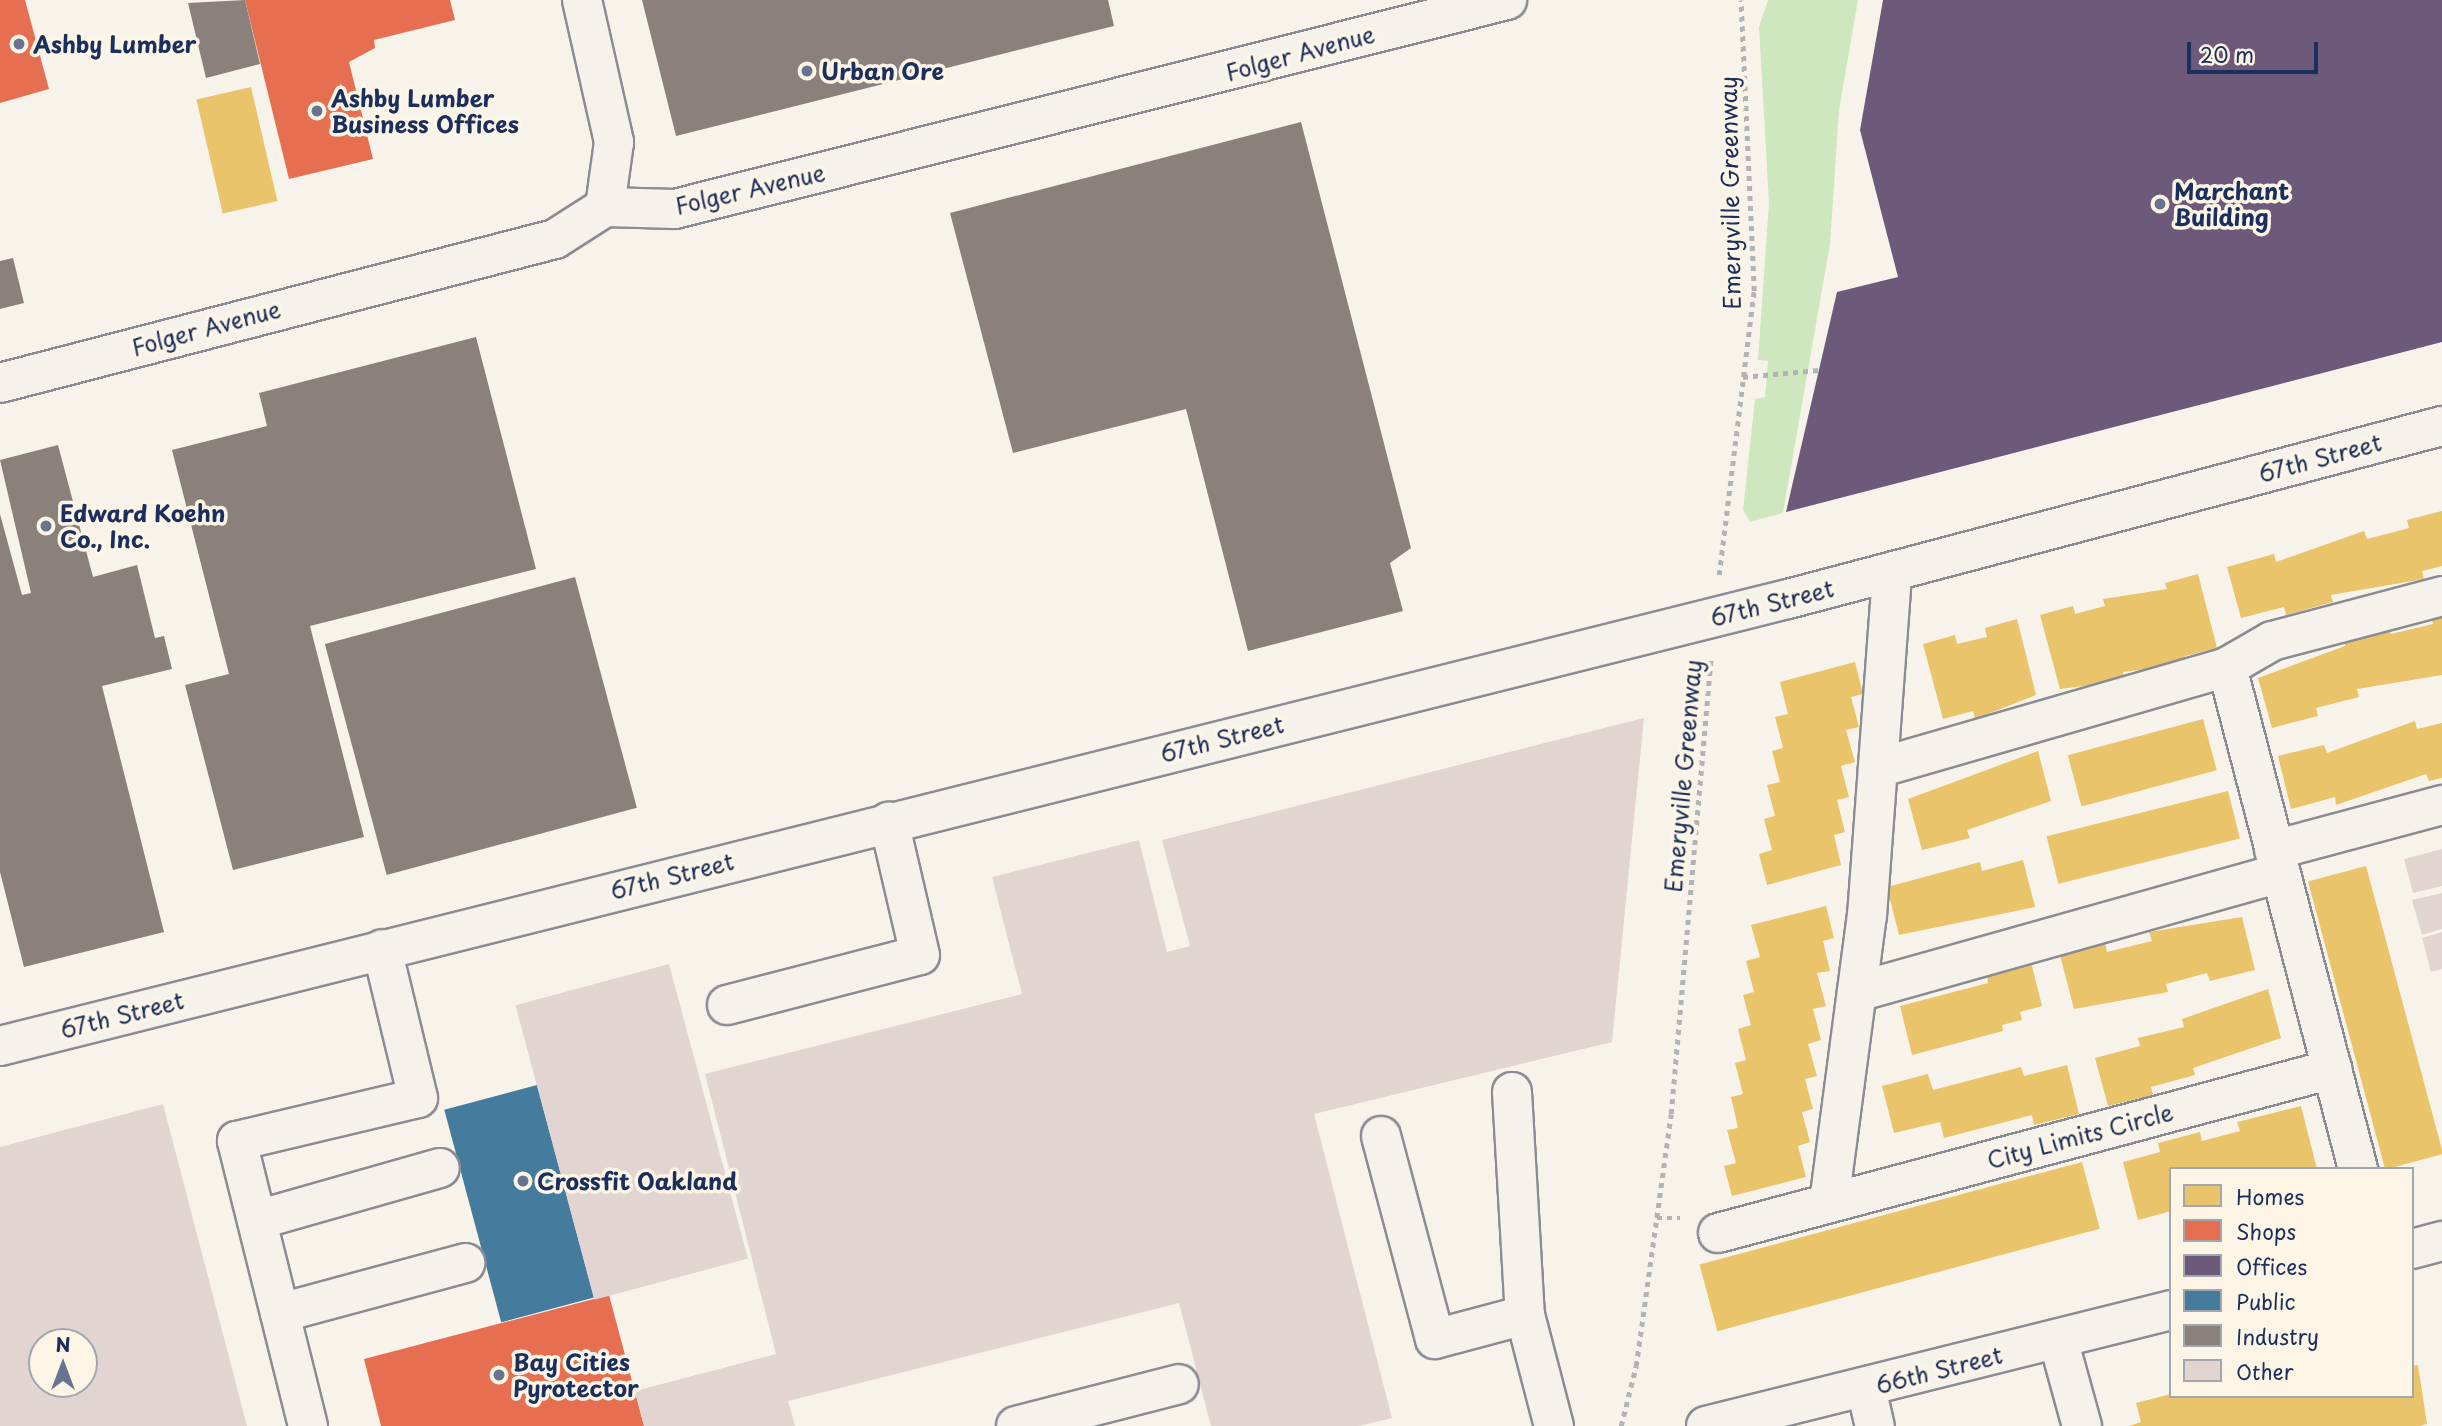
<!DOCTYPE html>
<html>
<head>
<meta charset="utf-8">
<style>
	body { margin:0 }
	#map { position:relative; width:2442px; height:1426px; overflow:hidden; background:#f7f3ea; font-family:"Playpen Sans",sans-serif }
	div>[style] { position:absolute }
	.green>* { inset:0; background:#cfe7bf }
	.homes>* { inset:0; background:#e9c46a; transform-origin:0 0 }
	.shops>* { inset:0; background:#e76f51 }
	.offices>* { inset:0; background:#6d597a }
	.public>* { inset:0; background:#457b9d; transform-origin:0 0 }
	.industry>* { inset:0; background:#8a817c; transform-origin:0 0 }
	.building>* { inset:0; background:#e2d5d1; transform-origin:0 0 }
	.path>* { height:4.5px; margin-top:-2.25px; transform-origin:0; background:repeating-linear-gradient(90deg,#b2b3b4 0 5px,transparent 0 10px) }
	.roads { filter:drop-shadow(2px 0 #8a8c91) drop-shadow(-2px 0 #8a8c91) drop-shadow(0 2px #8a8c91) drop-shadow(0 -2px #8a8c91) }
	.minor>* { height:38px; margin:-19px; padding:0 19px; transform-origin:19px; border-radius:19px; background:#f5f2ec }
	.dots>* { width:19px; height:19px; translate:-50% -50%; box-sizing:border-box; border:4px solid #fcf5e5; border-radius:50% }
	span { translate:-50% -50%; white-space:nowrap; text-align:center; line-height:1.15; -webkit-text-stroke:7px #fcf5e5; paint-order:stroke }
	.poi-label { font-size:23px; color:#1b2f5e; font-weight:700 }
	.left { translate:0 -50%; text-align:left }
	.street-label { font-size:23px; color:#1b2f5e }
	.legend { position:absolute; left:2169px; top:1167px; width:245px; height:231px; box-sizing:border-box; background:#fcf5e5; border:2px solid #a2a6af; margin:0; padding:9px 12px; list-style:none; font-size:21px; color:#1b2f5e }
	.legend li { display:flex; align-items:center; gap:14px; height:35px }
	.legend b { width:35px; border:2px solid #a2a6af }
	.north { position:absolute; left:28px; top:1328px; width:70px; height:70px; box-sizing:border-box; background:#fcf5e5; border:2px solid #a2a6af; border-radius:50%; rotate:0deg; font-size:19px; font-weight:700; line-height:28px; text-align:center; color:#1b2f5e }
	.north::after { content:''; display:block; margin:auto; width:24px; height:32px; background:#68748f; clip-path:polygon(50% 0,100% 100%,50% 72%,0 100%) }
	.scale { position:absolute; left:2187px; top:42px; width:131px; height:32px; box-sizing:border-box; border:4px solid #1b2f5e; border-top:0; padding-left:9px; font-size:21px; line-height:24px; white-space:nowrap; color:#1b2f5e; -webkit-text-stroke:5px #fcf5e5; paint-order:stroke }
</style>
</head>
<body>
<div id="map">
	<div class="green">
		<i style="clip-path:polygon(1768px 0,1858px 0,1839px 110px,1830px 244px,1783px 513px,1750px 522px,1743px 510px,1755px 399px,1765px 397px,1768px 361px,1758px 360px,1769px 203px,1759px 27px)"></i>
	</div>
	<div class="homes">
		<i style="left:251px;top:87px;width:117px;height:56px;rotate:77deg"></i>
		<i style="clip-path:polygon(2442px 511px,2442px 566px,2422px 571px,2424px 579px,2331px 595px,2333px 602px,2286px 615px,2284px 607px,2241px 618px,2227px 567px,2274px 554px,2276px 562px,2364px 531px,2367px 539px,2409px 528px,2407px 520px)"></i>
		<i style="clip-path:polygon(2198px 574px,2217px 648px,2185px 656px,2186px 664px,2123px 672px,2125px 681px,2060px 689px,2040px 615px,2073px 606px,2075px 614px,2105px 606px,2103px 599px,2167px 589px,2165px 583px)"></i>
		<i style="clip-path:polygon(2442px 612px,2442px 675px,2357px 689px,2359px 697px,2316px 708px,2318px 716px,2272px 728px,2258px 678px,2345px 646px,2343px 638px,2389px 626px,2391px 634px,2433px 624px,2431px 615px)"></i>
		<i style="clip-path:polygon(2017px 619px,2036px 695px,1975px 719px,1973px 711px,1943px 719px,1923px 644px,1955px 635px,1957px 644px,1987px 637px,1985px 628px)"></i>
		<i style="clip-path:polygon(1855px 662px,1863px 694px,1851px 697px,1859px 727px,1846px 730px,1855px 762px,1841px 766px,1849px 797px,1837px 800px,1845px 832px,1834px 835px,1841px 865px,1767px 885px,1759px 854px,1772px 850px,1764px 819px,1775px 816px,1767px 785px,1780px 782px,1772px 751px,1783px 748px,1775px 717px,1788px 714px,1780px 682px)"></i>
		<i style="left:2203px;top:719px;width:53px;height:140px;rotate:75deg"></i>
		<i style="clip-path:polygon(2415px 721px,2417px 729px,2442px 723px,2442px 778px,2429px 781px,2426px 774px,2336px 805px,2335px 797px,2291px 809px,2278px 756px,2324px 745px,2327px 753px)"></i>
		<i style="clip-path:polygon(2038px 751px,2051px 801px,1967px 830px,1970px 838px,1922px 850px,1908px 799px)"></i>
		<i style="left:2228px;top:791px;width:49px;height:187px;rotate:76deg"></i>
		<i style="clip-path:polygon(2023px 860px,2035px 907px,1899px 935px,1887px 887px,1980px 862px,1982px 871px)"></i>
		<i style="left:2366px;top:866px;width:298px;height:60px;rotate:75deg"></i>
		<i style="clip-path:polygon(1826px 906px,1834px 938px,1823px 941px,1830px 971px,1817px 973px,1826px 1006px,1813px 1009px,1821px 1040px,1808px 1044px,1817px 1076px,1805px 1079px,1813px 1109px,1802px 1112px,1810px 1142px,1798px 1146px,1806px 1177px,1732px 1196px,1724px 1166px,1736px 1163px,1727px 1130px,1738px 1128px,1731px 1097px,1743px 1094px,1735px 1063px,1746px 1060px,1738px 1029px,1751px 1025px,1743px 995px,1754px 992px,1746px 961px,1760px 957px,1751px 925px)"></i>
		<i style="clip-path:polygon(2242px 917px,2255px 970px,2210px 981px,2207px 973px,2166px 984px,2168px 992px,2074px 1009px,2060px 955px,2105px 943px,2107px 952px,2152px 941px,2149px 932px)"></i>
		<i style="clip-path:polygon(2031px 962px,2042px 1006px,2020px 1012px,2022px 1020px,2002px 1025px,2003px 1031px,1912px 1055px,1900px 1006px,1988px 983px,1987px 974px)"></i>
		<i style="clip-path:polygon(2268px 989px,2281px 1038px,2193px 1068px,2195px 1075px,2151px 1087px,2153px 1095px,2108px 1106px,2095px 1058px,2140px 1046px,2138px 1038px,2184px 1027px,2182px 1019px)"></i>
		<i style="clip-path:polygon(2067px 1065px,2079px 1114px,2034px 1125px,2032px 1115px,1944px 1138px,1940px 1122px,1894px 1133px,1882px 1086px,1928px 1074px,1933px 1090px,2021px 1067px,2024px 1076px)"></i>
		<i style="clip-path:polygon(2301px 1106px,2317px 1169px,2171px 1169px,2171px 1211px,2138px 1220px,2123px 1162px,2160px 1152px,2158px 1143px,2200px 1132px,2202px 1141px,2240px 1131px,2237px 1122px)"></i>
		<i style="left:2082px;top:1162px;width:69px;height:396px;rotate:75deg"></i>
		<i style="clip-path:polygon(2418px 1365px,2427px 1424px,2420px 1426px,2129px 1426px,2141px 1422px,2136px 1403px,2171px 1394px,2412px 1396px,2412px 1366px)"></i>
	</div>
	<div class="shops">
		<i style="clip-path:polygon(0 0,25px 0,49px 89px,0 103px)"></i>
		<i style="clip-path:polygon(245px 0,450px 0,455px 20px,374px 40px,375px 48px,349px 62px,373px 159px,289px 179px)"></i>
		<i style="clip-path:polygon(609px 1295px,644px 1426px,381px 1426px,364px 1359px)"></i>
	</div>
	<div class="offices">
		<i style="clip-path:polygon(1883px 0,2442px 0,2442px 342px,1786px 512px,1837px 292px,1898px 277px,1860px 130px)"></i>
	</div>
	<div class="public">
		<i style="left:537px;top:1085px;width:220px;height:96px;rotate:75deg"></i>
	</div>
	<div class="industry">
		<i style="clip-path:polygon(245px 0,260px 64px,206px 78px,188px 3px)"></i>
		<i style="clip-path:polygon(642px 0,1108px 0,1114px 26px,676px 136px)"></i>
		<i style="clip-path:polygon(1301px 122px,1411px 548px,1390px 563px,1403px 611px,1248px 651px,1186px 409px,1013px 453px,950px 213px)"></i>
		<i style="clip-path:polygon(13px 258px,24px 303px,0 309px,0 261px)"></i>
		<i style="clip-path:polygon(476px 337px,536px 569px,310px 626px,364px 837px,233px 870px,185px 685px,229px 674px,172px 450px,267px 426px,259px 393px)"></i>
		<i style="clip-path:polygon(58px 445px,93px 577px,137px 565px,155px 638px,164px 636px,172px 669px,102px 686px,164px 932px,24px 967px,0 872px,0 514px,22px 595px,31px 593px,0 460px)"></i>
		<i style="left:575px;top:577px;width:239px;height:259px;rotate:75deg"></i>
	</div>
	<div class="building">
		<i style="clip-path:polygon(1644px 718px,1612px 1042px,1314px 1114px,1392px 1418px,1359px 1426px,1211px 1426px,1179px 1303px,788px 1401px,795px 1426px,644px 1426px,635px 1391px,776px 1354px,705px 1074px,1022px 994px,992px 877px,1139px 840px,1167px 952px,1190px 946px,1162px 840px)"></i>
		<i style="clip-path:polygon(2442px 849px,2442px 886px,2413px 893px,2404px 859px)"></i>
		<i style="clip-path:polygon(2442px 893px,2442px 929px,2422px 935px,2412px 900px)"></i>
		<i style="clip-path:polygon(2442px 932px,2442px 969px,2431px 972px,2422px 938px)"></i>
		<i style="left:669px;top:964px;width:305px;height:159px;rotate:75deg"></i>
		<i style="clip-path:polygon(evenodd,163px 1104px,247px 1426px,0 1426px,0 1147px,163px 1104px,42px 1342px,84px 1342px,84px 1384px,42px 1384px,42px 1342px)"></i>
	</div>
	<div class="path">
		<i style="left:1743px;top:377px;width:76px;rotate:-5.3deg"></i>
		<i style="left:1719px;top:575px;width:286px;rotate:-83deg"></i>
		<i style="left:1754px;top:291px;width:291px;rotate:-92.6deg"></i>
		<i style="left:1657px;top:1218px;width:23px"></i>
		<i style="left:1621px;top:1426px;width:62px;rotate:-76deg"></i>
		<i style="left:1636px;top:1366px;width:254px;rotate:-82.1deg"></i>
		<i style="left:1671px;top:1114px;width:456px;rotate:-85deg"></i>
	</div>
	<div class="roads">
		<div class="minor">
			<i style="left:582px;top:0;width:146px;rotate:77.3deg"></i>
			<i style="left:614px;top:142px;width:66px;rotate:97.9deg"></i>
			<i style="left:0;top:383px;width:573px;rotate:-14.55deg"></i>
			<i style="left:555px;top:239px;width:59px;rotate:-32.6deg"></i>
			<i style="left:605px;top:207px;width:70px;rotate:1.6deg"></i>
			<i style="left:675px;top:209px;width:858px;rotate:-14.1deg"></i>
			<i style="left:2227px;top:667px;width:519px;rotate:75.37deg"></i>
			<i style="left:1878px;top:768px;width:363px;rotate:-16.1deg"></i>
			<i style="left:2227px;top:667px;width:52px;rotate:-30deg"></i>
			<i style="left:2272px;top:641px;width:176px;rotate:-14.8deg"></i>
			<i style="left:2274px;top:850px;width:174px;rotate:-15deg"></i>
			<i style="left:1857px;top:992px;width:440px;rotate:-15.7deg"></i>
			<i style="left:727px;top:1005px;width:199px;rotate:-14.5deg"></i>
			<i style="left:920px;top:955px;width:137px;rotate:-103.1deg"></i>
			<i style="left:0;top:1046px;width:1843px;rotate:-14.04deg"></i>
			<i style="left:1788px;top:599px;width:676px;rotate:-14.82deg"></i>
			<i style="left:1512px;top:1092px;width:223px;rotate:86.7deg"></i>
			<i style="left:1525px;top:1315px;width:115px;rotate:75.4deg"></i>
			<i style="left:1381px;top:1136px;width:210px;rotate:75.1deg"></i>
			<i style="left:1435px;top:1339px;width:93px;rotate:-14.9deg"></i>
			<i style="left:1829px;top:1203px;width:290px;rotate:-82.5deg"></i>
			<i style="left:1867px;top:916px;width:345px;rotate:-85.8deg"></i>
			<i style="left:257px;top:1220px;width:190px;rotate:-15.9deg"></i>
			<i style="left:1718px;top:1233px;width:636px;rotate:-14.95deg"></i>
			<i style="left:2412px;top:1249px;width:31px;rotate:-15deg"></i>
			<i style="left:280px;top:1313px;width:192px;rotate:-15.1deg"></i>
			<i style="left:2058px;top:1339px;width:90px;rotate:74.6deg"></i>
			<i style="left:1866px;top:1388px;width:39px;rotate:77deg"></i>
			<i style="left:308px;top:1426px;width:294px;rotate:-104deg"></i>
			<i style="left:237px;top:1141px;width:186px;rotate:-13.4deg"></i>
			<i style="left:418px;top:1098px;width:153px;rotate:-103.6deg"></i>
			<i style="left:1016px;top:1426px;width:168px;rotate:-14.4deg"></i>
			<i style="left:1706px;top:1426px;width:479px;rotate:-14deg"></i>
		</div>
	</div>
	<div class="dots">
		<i style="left:19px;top:44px;background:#68748f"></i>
		<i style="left:807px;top:71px;background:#68748f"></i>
		<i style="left:317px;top:111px;background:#68748f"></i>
		<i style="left:2160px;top:204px;background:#68748f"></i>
		<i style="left:46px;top:526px;background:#68748f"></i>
		<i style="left:523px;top:1181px;background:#68748f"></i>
		<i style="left:499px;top:1375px;background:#68748f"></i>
	</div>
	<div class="poi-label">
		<span class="left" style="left:33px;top:44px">Ashby Lumber</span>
		<span class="left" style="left:821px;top:71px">Urban Ore</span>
		<span class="left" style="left:331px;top:111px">Ashby Lumber<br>Business Offices</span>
		<span class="left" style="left:2174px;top:204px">Marchant<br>Building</span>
		<span class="left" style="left:60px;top:526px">Edward Koehn<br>Co., Inc.</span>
		<span class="left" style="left:537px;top:1181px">Crossfit Oakland</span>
		<span class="left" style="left:513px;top:1375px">Bay Cities<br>Pyrotector</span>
	</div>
	<div class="street-label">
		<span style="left:1300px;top:53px;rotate:-15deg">Folger Avenue</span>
		<span style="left:750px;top:189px;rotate:-13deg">Folger Avenue</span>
		<span style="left:1730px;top:193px;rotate:-91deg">Emeryville Greenway</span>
		<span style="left:206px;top:328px;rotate:-15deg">Folger Avenue</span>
		<span style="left:2320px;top:458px;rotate:-15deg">67th Street</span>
		<span style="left:1772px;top:603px;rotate:-14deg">67th Street</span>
		<span style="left:1222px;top:739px;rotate:-14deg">67th Street</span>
		<span style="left:1683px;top:776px;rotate:-85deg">Emeryville Greenway</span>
		<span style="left:672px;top:876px;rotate:-14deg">67th Street</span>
		<span style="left:122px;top:1015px;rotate:-14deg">67th Street</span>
		<span style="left:2080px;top:1136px;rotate:-15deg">City Limits Circle</span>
		<span style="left:1939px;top:1370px;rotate:-14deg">66th Street</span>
	</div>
	<ul class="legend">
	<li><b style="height:19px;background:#e9c46a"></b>Homes</li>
	<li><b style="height:19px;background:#e76f51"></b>Shops</li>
	<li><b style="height:19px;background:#6d597a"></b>Offices</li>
	<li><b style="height:19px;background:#457b9d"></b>Public</li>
	<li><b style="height:19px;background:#8a817c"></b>Industry</li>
	<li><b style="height:19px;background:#e2d5d1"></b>Other</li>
	</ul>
	<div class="north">N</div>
	<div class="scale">20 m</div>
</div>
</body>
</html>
